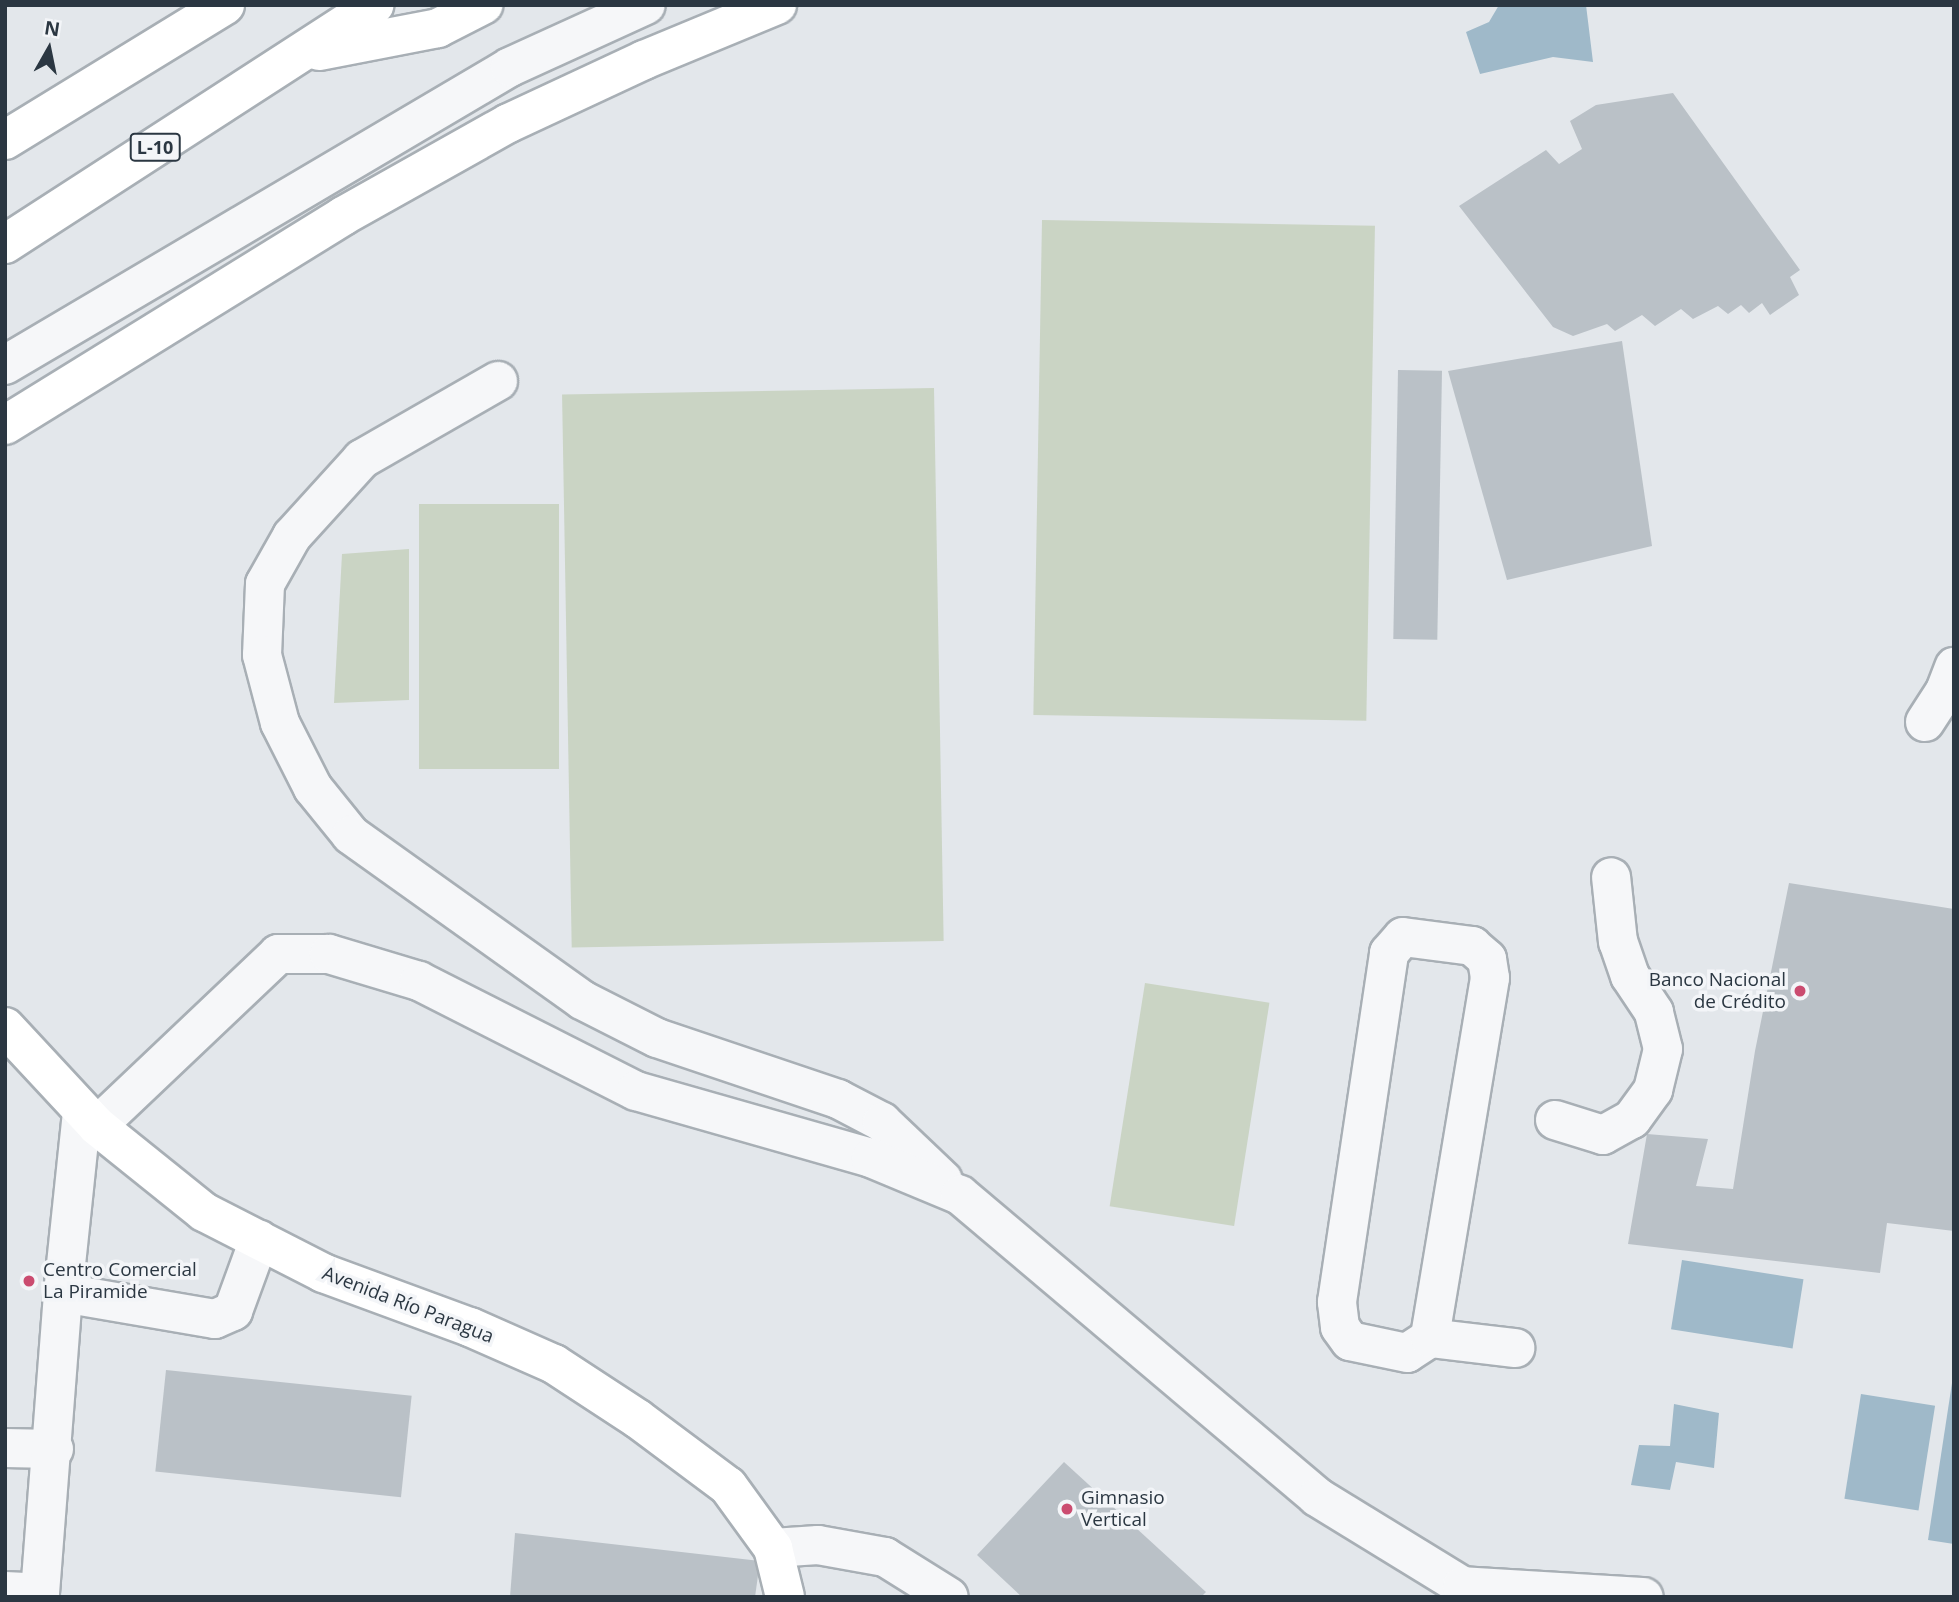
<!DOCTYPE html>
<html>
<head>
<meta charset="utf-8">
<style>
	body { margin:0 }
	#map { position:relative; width:1959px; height:1602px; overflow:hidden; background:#e3e7eb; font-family:"Open Sans",sans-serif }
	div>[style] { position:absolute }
	.green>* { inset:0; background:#cad4c4; transform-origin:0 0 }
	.water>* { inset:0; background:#9fb9c9; transform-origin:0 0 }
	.building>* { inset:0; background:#bac1c7; transform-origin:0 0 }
	.roads { filter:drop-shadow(2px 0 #a8afb5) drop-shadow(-2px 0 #a8afb5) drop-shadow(0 2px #a8afb5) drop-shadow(0 -2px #a8afb5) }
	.minor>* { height:38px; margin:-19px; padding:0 19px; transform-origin:19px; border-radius:19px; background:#f6f7f9 }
	.major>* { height:38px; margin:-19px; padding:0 19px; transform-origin:19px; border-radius:19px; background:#fff }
	.highway>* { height:38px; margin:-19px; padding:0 19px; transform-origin:19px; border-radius:19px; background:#fff }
	.dots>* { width:19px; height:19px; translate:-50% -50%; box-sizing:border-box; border:4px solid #f3f5f8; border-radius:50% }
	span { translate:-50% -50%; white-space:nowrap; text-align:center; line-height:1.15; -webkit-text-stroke:7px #f3f5f8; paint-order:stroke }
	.shield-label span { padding:2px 5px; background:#f3f5f8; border:2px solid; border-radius:5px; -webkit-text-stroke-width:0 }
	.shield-label { font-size:18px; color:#2b3742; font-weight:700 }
	.poi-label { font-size:19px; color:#2b3742 }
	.right { translate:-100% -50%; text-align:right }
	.left { translate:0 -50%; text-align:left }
	.street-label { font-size:19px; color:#2b3742 }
	.frame { position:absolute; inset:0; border:7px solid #2b3742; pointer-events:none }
	.north { position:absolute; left:14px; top:14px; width:70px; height:70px; -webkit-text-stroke:5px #f3f5f8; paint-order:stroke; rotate:9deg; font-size:19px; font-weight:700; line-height:28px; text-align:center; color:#2b3742 }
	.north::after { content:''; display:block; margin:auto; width:24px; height:32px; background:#2b3742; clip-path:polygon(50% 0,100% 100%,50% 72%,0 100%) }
</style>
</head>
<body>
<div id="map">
	<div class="green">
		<i style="left:1042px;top:220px;width:333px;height:495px;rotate:1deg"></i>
		<i style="left:934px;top:388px;width:553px;height:372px;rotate:89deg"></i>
		<i style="left:559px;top:504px;width:265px;height:140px;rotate:90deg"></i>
		<i style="clip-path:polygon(409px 549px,409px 700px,334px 703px,342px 554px)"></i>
		<i style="left:1145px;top:983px;width:126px;height:226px;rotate:9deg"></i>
	</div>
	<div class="water">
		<i style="clip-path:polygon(1499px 5px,1586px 5px,1593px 62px,1553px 57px,1480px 74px,1466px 32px,1489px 22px)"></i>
		<i style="left:1682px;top:1260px;width:123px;height:70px;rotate:9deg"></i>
		<i style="clip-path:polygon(1954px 1370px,1954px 1544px,1928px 1540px)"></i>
		<i style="left:1861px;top:1394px;width:75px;height:106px;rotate:9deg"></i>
		<i style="clip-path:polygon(1674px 1404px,1719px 1413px,1714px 1468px,1676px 1462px,1670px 1490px,1631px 1485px,1639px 1445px,1670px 1446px)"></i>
	</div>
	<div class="building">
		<i style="clip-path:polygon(1673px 93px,1800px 270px,1790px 277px,1799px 295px,1770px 315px,1762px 303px,1749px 313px,1741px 305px,1728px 314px,1718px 306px,1693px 319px,1681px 309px,1655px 326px,1642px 315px,1615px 331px,1607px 324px,1573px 336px,1553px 327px,1459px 206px,1546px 150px,1559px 164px,1582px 149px,1570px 121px,1596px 105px)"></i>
		<i style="clip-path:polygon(1622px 341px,1652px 546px,1507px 580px,1448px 371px)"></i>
		<i style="left:1398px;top:370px;width:44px;height:269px;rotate:1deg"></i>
		<i style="clip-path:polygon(1789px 883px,1954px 909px,1954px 1231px,1887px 1223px,1880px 1273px,1628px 1244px,1647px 1134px,1708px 1139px,1696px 1186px,1733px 1189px,1755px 1051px)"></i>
		<i style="left:166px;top:1370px;width:247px;height:102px;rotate:6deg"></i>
		<i style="clip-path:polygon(1064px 1462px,1206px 1592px,1201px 1597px,1022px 1597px,977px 1555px)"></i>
		<i style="clip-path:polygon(515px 1533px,760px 1561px,755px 1597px,510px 1597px)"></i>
	</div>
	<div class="roads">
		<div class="minor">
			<i style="left:5px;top:365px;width:586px;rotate:-30.54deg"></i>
			<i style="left:510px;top:67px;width:149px;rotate:-24.5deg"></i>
			<i style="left:498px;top:381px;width:157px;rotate:150.2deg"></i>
			<i style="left:362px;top:459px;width:104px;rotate:132.3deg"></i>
			<i style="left:292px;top:536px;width:55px;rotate:119.4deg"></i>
			<i style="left:265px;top:584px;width:71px;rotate:92.4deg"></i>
			<i style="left:262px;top:655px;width:70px;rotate:75.2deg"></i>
			<i style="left:280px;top:723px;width:73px;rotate:63.1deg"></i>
			<i style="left:313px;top:788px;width:60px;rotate:51deg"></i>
			<i style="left:351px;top:835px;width:284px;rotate:35.5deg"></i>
			<i style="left:582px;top:1000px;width:84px;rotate:26.9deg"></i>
			<i style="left:657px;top:1038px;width:191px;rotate:18.6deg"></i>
			<i style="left:838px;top:1099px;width:50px;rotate:27.6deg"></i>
			<i style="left:882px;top:1122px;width:84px;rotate:43.6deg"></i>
			<i style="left:1925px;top:722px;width:37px;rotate:-57deg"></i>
			<i style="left:1945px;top:691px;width:26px;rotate:-69deg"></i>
			<i style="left:1555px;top:1120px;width:50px;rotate:17.4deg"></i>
			<i style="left:1603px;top:1135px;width:33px;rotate:-29deg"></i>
			<i style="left:1632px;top:1119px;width:36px;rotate:-54deg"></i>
			<i style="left:1653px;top:1090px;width:42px;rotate:-76.3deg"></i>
			<i style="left:1663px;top:1049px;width:38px;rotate:-104deg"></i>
			<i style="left:1654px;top:1012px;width:43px;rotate:-123.7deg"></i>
			<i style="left:1630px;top:976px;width:36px;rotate:-109deg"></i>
			<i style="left:1618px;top:942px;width:65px;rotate:-96.1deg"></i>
			<i style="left:97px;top:1126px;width:250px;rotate:-43.5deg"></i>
			<i style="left:278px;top:954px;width:51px"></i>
			<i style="left:329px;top:954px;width:94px;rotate:16.7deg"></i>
			<i style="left:419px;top:981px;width:243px;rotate:26.9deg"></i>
			<i style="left:636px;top:1091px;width:244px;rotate:15.9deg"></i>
			<i style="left:871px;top:1158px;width:96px;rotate:22.6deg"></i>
			<i style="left:960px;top:1195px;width:468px;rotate:40.2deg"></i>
			<i style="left:1317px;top:1497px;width:170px;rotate:31.5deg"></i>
			<i style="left:1462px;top:1586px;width:182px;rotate:3.5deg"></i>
			<i style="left:63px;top:1293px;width:154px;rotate:9.7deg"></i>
			<i style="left:215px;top:1319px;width:20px;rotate:-24deg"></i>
			<i style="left:233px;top:1311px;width:76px;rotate:-69.9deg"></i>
			<i style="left:1430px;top:1338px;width:27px;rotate:147deg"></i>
			<i style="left:1407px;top:1353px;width:58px;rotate:-168.1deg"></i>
			<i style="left:1350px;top:1341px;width:17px;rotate:-126deg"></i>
			<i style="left:1340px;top:1327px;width:25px;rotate:-97deg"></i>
			<i style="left:1337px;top:1302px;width:353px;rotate:-81.5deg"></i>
			<i style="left:1389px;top:953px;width:21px;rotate:-49deg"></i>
			<i style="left:1403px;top:937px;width:70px;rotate:7.4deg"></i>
			<i style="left:1472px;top:946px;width:20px;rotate:41deg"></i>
			<i style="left:1487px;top:959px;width:19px;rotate:81deg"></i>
			<i style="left:1490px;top:978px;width:365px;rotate:99.5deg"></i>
			<i style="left:1430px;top:1338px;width:86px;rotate:6.7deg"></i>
			<i style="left:5px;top:1448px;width:49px;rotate:1.2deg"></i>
			<i style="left:773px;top:1548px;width:45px;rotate:-3.8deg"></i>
			<i style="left:818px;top:1545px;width:68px;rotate:10.2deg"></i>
			<i style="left:885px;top:1557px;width:75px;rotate:32deg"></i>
			<i style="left:5px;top:1591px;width:35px;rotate:3deg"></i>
			<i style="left:40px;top:1593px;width:301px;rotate:-85.6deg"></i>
			<i style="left:63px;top:1293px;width:183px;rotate:-84deg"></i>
		</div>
		<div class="major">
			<i style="left:5px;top:425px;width:397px;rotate:-31.7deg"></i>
			<i style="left:343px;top:216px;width:190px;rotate:-29.3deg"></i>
			<i style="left:509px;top:123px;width:149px;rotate:-25deg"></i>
			<i style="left:644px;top:60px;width:144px;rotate:-22.5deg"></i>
			<i style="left:5px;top:1027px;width:135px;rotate:47.1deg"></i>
			<i style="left:97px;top:1126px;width:137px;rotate:38.8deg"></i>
			<i style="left:204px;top:1212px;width:134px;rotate:27.1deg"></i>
			<i style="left:323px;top:1273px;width:157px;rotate:20.2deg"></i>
			<i style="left:470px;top:1327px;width:92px;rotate:23.8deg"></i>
			<i style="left:554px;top:1364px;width:100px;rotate:33.2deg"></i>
			<i style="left:638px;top:1419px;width:112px;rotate:36.7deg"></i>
			<i style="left:728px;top:1486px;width:77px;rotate:54deg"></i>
			<i style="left:773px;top:1548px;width:50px;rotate:76.2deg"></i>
		</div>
		<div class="highway">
			<i style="left:319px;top:51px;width:121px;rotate:-10.9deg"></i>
			<i style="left:438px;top:28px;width:51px;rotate:-27.1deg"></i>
			<i style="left:5px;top:140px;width:258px;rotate:-31.5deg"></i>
			<i style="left:5px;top:244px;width:440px;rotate:-32.9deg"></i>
		</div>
	</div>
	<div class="dots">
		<i style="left:1800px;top:991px;background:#cb4c70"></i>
		<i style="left:29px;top:1281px;background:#cb4c70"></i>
		<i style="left:1067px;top:1509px;background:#cb4c70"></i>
	</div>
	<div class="shield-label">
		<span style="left:155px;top:147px">L-10</span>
	</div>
	<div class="poi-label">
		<span class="right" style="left:1786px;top:991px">Banco Nacional<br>de Crédito</span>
		<span class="left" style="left:43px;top:1281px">Centro Comercial<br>La Piramide</span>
		<span class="left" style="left:1081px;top:1509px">Gimnasio<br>Vertical</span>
	</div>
	<div class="street-label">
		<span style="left:408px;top:1305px;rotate:21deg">Avenida Río Paragua</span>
	</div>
	<div class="frame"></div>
	<div class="north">N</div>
</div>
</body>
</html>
